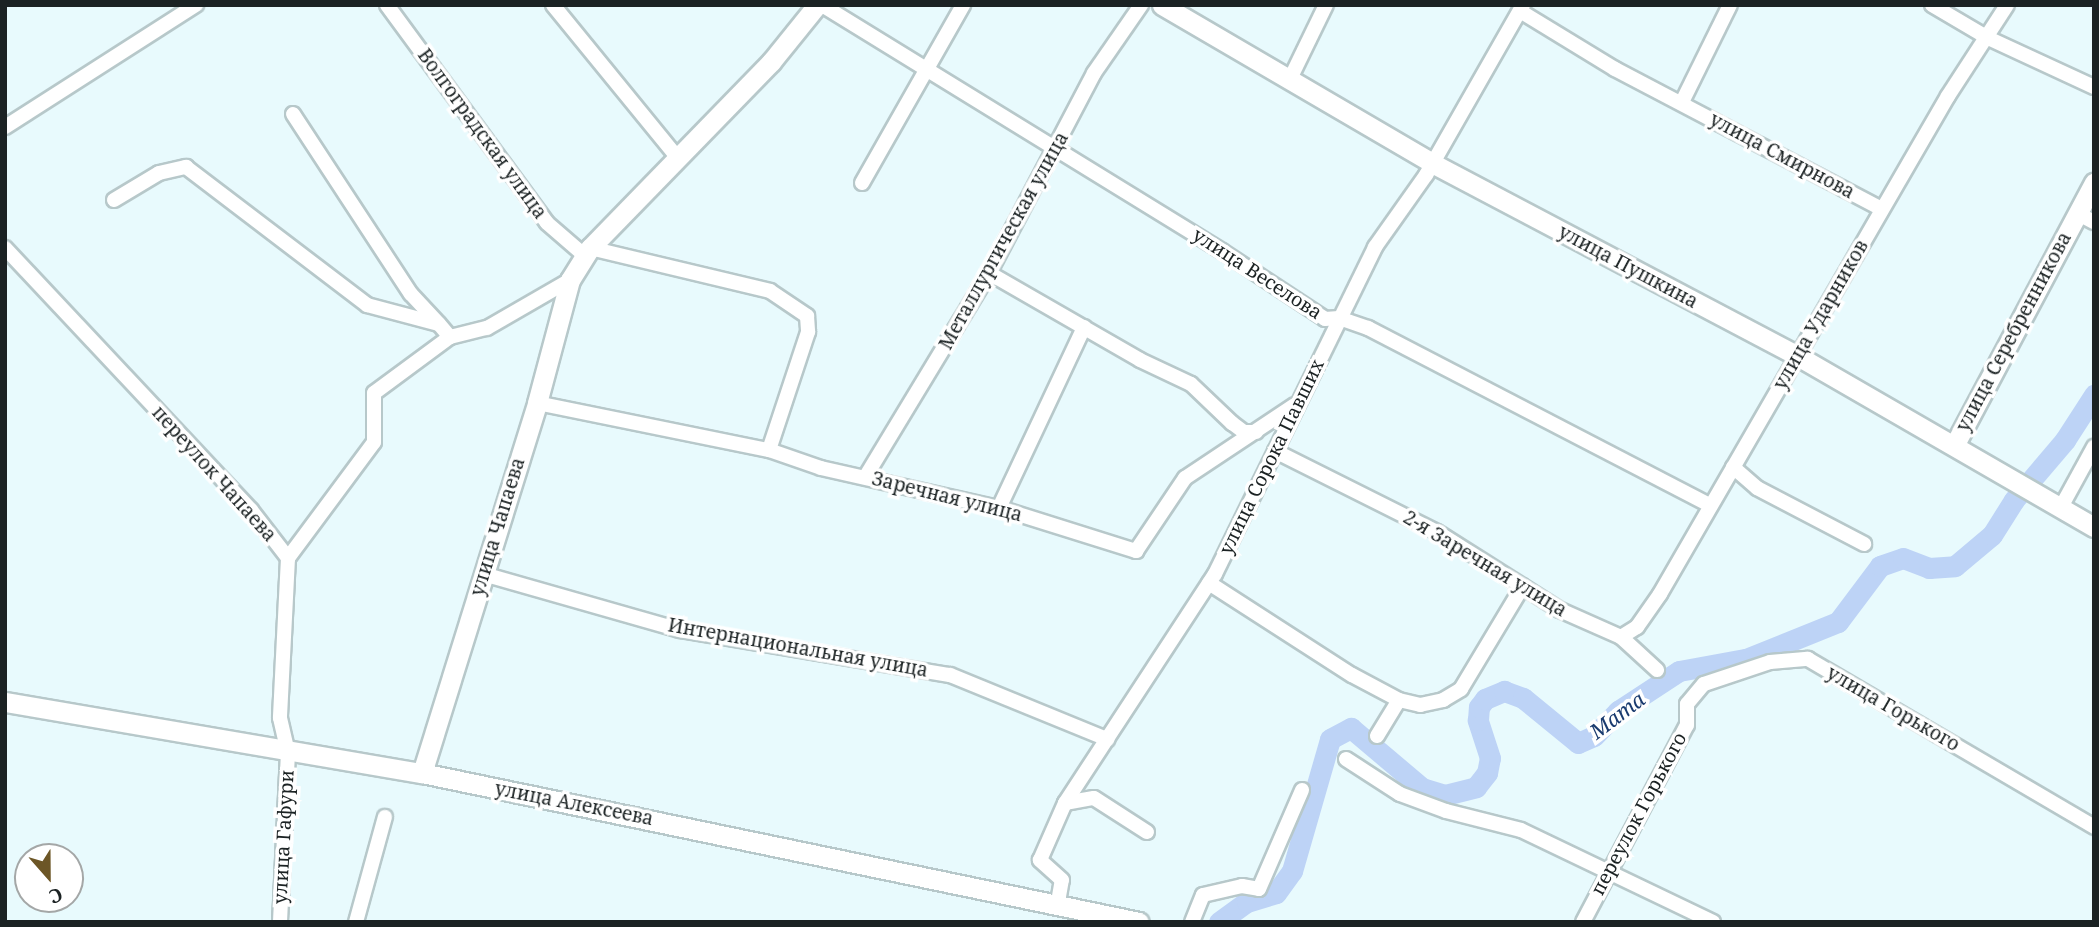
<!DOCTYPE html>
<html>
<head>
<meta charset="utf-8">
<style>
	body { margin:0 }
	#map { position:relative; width:2099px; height:927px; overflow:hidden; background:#e8fafd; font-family:"Noto Serif",serif }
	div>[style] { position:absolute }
	.river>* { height:21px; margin:-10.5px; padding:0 10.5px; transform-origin:10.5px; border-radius:10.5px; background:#bdd3f6 }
	.roads { filter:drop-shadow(2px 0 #b7c8ca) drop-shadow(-2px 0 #b7c8ca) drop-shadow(0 2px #b7c8ca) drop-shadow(0 -2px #b7c8ca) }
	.street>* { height:14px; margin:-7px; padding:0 7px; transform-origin:7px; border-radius:7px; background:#fff }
	.secondary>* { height:19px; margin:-9.5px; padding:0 9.5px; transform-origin:9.5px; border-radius:9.5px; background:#fff }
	span { translate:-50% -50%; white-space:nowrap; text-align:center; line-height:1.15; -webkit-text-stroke:7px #fff; paint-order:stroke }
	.street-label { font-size:19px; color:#1b2223 }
	.water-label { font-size:21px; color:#1a3b6f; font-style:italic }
	.frame { position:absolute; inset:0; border:7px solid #1b2223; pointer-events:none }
	.north { position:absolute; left:14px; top:843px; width:70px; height:70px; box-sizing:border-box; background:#fff; border:2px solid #a4a7a7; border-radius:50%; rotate:159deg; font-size:19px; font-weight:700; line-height:28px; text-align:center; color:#1b2223 }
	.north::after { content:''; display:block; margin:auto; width:24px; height:32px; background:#6c5626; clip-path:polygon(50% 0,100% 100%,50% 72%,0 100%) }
</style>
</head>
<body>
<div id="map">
	<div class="river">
		<i style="left:1219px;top:922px;width:34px;rotate:-36deg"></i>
		<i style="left:1247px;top:902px;width:30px;rotate:-17deg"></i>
		<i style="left:1276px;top:893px;width:27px;rotate:-54deg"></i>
		<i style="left:1292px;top:871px;width:137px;rotate:-73.9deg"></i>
		<i style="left:1330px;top:739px;width:24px;rotate:-28deg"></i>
		<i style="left:1351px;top:728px;width:93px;rotate:40.2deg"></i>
		<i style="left:1422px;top:788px;width:24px;rotate:17deg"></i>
		<i style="left:1445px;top:795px;width:32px;rotate:-14deg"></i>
		<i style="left:1476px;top:787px;width:18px;rotate:-52deg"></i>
		<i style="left:1487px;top:773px;width:15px;rotate:-79deg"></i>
		<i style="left:1490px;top:758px;width:40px;rotate:-108deg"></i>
		<i style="left:1478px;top:720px;width:13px;rotate:-86deg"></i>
		<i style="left:1479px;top:707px;width:10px;rotate:-53deg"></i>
		<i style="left:1485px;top:699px;width:21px;rotate:-23deg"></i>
		<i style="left:1504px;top:691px;width:20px;rotate:20deg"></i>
		<i style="left:1523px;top:698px;width:71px;rotate:39.3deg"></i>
		<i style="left:1578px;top:743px;width:17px;rotate:-24deg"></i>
		<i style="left:1594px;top:736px;width:35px;rotate:-46deg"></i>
		<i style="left:1618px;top:711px;width:73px;rotate:-33.3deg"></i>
		<i style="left:1679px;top:671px;width:68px;rotate:-10.2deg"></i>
		<i style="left:1746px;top:659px;width:99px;rotate:-21.9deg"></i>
		<i style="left:1838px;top:622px;width:70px;rotate:-53.1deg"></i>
		<i style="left:1880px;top:566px;width:24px;rotate:-19deg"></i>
		<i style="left:1903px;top:558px;width:28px;rotate:21deg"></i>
		<i style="left:1929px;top:568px;width:26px;rotate:-4deg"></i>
		<i style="left:1955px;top:566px;width:48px;rotate:-40deg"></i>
		<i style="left:1992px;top:535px;width:41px;rotate:-57.8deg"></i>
		<i style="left:2014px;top:500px;width:79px;rotate:-49.6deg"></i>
		<i style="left:2065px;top:440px;width:54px;rotate:-57.2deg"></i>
	</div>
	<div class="roads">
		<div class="street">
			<i style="left:387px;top:5px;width:270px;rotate:53.7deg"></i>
			<i style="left:547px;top:223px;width:49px;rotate:40.9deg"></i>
			<i style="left:553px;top:5px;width:198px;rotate:50.8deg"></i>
			<i style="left:822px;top:5px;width:470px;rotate:31.6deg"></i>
			<i style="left:1222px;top:251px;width:123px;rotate:33.4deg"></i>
			<i style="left:1325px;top:319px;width:14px;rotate:-4deg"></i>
			<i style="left:1339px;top:318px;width:31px;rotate:19deg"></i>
			<i style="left:1368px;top:328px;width:385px;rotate:27.4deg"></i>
			<i style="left:1932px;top:5px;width:65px;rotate:30.5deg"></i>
			<i style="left:1988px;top:38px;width:117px;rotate:24.8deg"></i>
			<i style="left:1520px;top:11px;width:111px;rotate:31.4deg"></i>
			<i style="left:1615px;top:69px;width:301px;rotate:27.7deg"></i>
			<i style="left:1290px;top:79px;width:82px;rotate:-64.1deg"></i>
			<i style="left:1682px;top:102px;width:108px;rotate:-63.7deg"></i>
			<i style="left:293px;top:114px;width:215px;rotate:56.8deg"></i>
			<i style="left:411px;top:294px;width:40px;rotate:47deg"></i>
			<i style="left:5px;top:127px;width:227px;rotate:-32.6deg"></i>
			<i style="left:862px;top:183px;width:205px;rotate:-60.4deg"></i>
			<i style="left:114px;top:200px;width:52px;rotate:-31deg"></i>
			<i style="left:159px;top:173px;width:28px;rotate:-13deg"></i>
			<i style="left:186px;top:167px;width:228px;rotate:37.3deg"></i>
			<i style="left:367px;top:305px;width:74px;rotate:14.8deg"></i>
			<i style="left:439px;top:324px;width:17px;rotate:50deg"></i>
			<i style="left:2077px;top:213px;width:19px;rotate:28deg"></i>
			<i style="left:5px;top:248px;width:359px;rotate:46.8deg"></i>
			<i style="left:251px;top:510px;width:61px;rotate:52.4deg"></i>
			<i style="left:288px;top:558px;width:160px;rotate:92.9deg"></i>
			<i style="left:280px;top:718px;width:35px;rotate:77deg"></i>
			<i style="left:288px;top:752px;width:170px;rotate:92.7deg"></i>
			<i style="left:590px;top:248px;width:185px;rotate:13.4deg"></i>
			<i style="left:770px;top:291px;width:45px;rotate:34deg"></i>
			<i style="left:807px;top:316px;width:16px;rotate:86deg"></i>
			<i style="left:808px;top:332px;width:124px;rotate:108.3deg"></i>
			<i style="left:989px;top:273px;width:174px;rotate:29.9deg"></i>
			<i style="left:1140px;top:360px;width:56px;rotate:25.2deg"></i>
			<i style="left:1191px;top:384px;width:57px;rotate:43.6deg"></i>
			<i style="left:1232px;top:423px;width:15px;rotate:37deg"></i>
			<i style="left:1244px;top:432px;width:12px"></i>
			<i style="left:537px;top:403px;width:237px;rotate:11.5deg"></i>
			<i style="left:769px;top:450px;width:55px;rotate:19.1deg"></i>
			<i style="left:821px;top:468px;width:182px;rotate:12.7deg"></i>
			<i style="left:999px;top:508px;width:144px;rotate:17.4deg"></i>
			<i style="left:1136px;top:551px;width:88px;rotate:-56.1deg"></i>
			<i style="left:1185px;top:478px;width:132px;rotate:-33.6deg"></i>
			<i style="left:1275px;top:451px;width:181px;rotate:26.6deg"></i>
			<i style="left:1437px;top:532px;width:146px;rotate:32.4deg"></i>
			<i style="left:1560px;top:610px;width:67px;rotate:23.9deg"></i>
			<i style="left:1621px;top:637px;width:19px;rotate:-32deg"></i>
			<i style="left:1637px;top:627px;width:40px;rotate:-55.1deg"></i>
			<i style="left:1660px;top:594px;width:575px;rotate:-59.96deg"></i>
			<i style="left:1948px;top:96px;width:108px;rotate:-57deg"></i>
			<i style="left:1733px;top:467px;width:32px;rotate:41deg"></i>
			<i style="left:1757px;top:488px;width:121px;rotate:27.6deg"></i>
			<i style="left:866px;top:476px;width:237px;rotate:-58.8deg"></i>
			<i style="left:989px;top:273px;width:226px;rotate:-62.3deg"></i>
			<i style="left:1094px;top:73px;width:83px;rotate:-55.3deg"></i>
			<i style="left:999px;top:508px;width:200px;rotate:-64.8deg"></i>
			<i style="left:2060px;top:509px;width:71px;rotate:-61.3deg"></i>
			<i style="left:288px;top:558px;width:144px;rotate:-53.4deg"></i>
			<i style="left:374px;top:442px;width:49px;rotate:-90deg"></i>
			<i style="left:374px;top:393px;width:94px;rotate:-36.4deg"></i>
			<i style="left:450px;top:337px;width:38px;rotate:-14deg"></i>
			<i style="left:487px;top:328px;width:96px;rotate:-30deg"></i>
			<i style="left:483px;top:574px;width:205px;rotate:15.9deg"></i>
			<i style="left:680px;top:630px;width:274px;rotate:9.5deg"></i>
			<i style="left:950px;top:675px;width:170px;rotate:22.2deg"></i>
			<i style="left:1209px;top:583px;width:170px;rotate:32.8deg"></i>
			<i style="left:1352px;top:675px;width:53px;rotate:28deg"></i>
			<i style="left:1399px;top:700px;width:22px;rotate:13deg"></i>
			<i style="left:1420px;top:705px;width:24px;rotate:-12deg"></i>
			<i style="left:1443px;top:700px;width:21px;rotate:-31deg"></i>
			<i style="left:1461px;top:689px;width:120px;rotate:-59deg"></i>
			<i style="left:1621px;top:637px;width:49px;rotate:42.5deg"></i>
			<i style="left:1377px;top:736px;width:42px;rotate:-58.6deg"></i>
			<i style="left:1346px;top:759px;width:64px;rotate:32.9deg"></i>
			<i style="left:1400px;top:794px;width:49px;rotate:20.3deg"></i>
			<i style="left:1446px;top:811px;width:77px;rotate:14.2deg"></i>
			<i style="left:1521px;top:830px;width:213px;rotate:25.6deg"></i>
			<i style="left:1065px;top:803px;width:29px;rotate:-10deg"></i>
			<i style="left:1094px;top:798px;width:63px;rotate:32.7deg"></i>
			<i style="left:1058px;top:902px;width:22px;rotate:-80deg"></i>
			<i style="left:1062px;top:880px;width:30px;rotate:-138deg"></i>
			<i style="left:1040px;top:860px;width:62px;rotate:-66.3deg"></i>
			<i style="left:1065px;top:803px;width:274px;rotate:-56.8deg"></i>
			<i style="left:1215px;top:574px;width:364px;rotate:-63.9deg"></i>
			<i style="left:1375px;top:247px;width:88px;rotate:-54.7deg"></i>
			<i style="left:1426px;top:175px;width:196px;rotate:-60.3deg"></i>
			<i style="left:356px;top:922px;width:109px;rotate:-74.6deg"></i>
			<i style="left:1192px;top:922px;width:29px;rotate:-68deg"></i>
			<i style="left:1203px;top:895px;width:40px;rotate:-13deg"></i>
			<i style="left:1242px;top:886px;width:17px;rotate:10deg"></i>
			<i style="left:1259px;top:889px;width:108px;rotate:-66.5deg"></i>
			<i style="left:1583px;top:922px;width:223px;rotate:-62.2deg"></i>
			<i style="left:1687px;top:725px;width:21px;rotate:-90deg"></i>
			<i style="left:1687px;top:704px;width:26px;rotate:-50deg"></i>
			<i style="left:1704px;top:684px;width:70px;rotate:-18.4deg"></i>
			<i style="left:1770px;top:662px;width:38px;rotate:-5deg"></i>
			<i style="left:1808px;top:659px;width:332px;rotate:30.4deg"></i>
		</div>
		<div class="secondary">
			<i style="left:1162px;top:5px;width:313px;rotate:30.3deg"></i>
			<i style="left:1432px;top:163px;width:412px;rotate:27.8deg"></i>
			<i style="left:1796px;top:355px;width:344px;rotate:30deg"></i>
			<i style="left:1955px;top:444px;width:296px;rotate:-62deg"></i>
			<i style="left:5px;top:702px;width:423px;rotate:9.7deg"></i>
			<i style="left:422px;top:773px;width:732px;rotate:11.74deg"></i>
			<i style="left:422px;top:773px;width:387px;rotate:-72.7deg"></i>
			<i style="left:537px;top:403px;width:127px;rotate:-75deg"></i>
			<i style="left:570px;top:280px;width:38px;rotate:-58deg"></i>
			<i style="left:590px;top:248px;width:260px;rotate:-45.8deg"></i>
			<i style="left:771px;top:62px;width:73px;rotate:-51.1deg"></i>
		</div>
	</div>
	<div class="street-label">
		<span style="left:482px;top:134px;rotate:54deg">Волгоградская улица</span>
		<span style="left:1782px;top:156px;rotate:28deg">улица Смирнова</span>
		<span style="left:1004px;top:241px;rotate:-61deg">Металлургическая улица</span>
		<span style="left:1628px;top:267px;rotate:28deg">улица Пушкина</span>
		<span style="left:1257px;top:274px;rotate:33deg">улица Веселова</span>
		<span style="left:1821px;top:315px;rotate:-60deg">улица Ударников</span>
		<span style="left:2014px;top:332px;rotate:-62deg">улица Серебренникова</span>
		<span style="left:1272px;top:457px;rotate:-64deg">улица Сорока Павших</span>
		<span style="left:214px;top:474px;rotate:48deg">переулок Чапаева</span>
		<span style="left:947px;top:497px;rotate:14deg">Заречная улица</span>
		<span style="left:498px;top:527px;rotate:-73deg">улица Чапаева</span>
		<span style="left:1485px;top:564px;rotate:31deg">2-я Заречная улица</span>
		<span style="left:798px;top:648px;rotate:10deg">Интернациональная улица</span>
		<span style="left:1893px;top:709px;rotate:30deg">улица Горького</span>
		<span style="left:574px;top:804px;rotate:11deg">улица Алексеева</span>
		<span style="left:1639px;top:814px;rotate:-62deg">переулок Горького</span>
		<span style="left:284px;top:837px;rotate:-87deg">улица Гафури</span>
	</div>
	<div class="water-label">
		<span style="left:1617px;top:715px;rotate:-37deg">Мата</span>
	</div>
	<div class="frame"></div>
	<div class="north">С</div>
</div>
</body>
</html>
